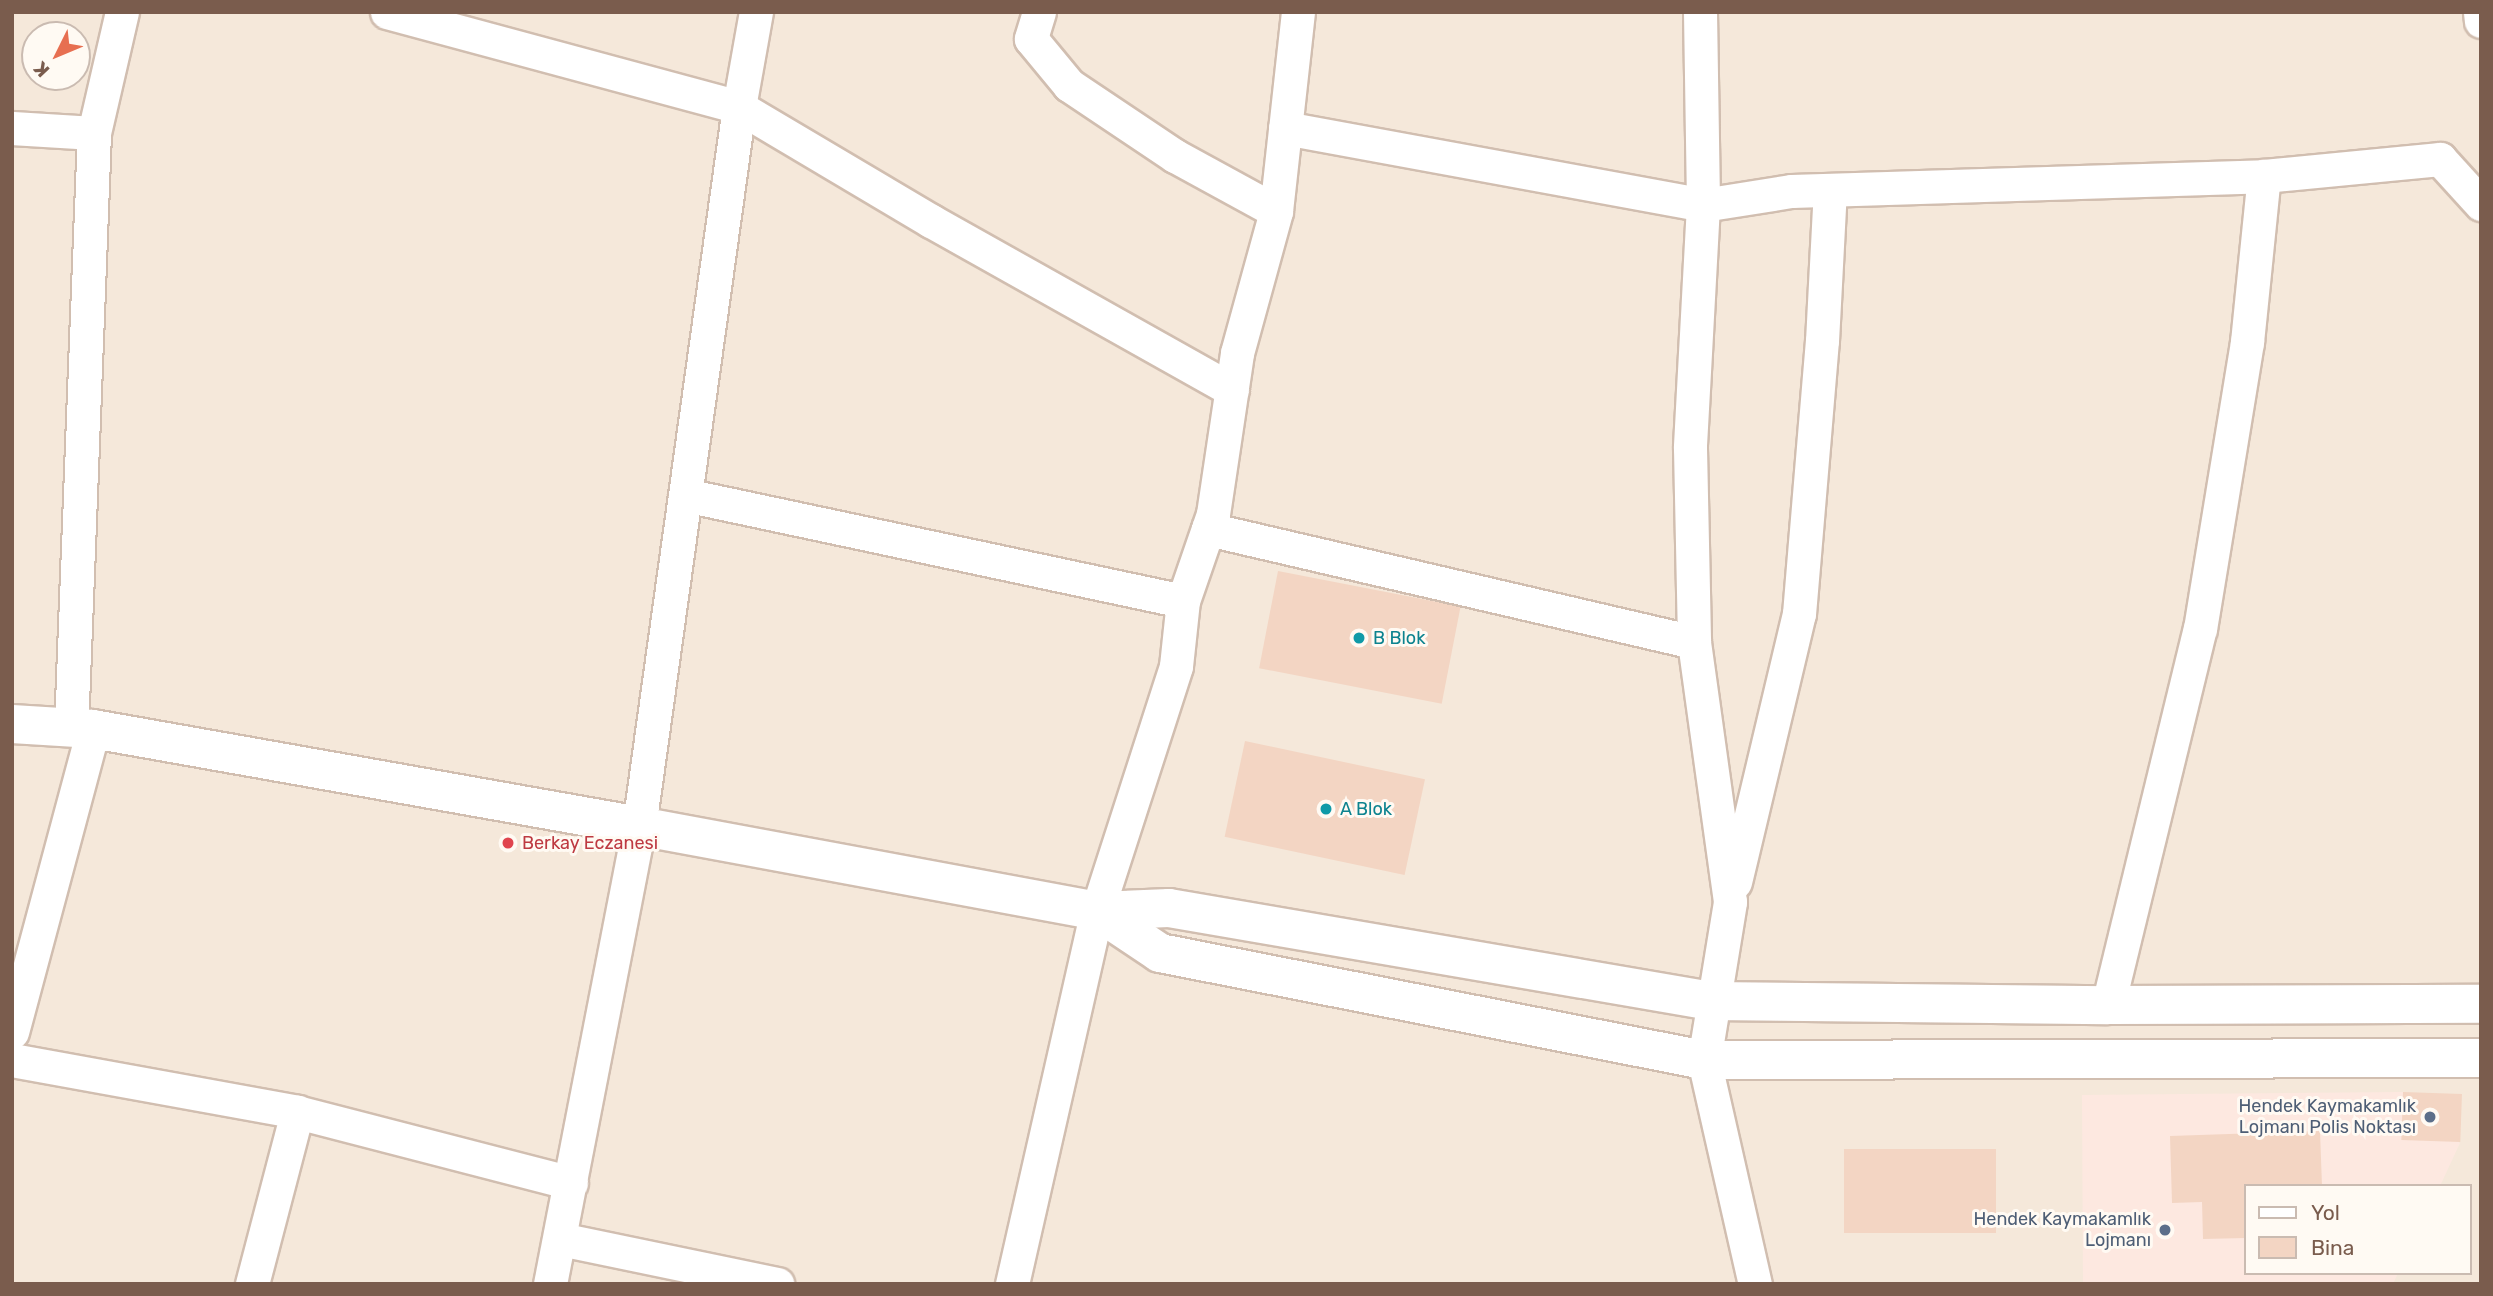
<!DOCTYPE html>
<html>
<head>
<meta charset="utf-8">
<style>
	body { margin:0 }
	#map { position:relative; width:2493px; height:1296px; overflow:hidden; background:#fdf6ec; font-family:Rubik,sans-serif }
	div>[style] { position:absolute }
	.residential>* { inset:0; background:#f5e8da }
	.commercial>* { inset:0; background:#fde8e0 }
	.building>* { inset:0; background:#f3d5c3; transform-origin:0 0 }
	.roads { filter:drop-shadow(2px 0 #d1beb0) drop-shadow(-2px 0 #d1beb0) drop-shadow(0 2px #d1beb0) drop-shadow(0 -2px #d1beb0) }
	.street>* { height:33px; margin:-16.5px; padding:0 16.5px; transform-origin:16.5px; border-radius:16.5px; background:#fff }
	.secondary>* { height:38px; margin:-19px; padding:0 19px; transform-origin:19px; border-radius:19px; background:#fff }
	.dots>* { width:19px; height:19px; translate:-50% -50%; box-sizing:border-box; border:4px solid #fffaf3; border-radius:50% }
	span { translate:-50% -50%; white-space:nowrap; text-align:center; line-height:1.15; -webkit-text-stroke:6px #fffaf3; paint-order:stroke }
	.culture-label { font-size:18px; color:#0d838f }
	.left { translate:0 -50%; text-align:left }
	.health-label { font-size:18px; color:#be3a42 }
	.service-label { font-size:18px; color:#4e5e75 }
	.right { translate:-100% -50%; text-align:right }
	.frame { position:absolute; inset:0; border:14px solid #7a5c4d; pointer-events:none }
	.legend { position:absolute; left:2244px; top:1184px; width:228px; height:91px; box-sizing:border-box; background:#fffaf3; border:2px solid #cabbb1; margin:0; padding:9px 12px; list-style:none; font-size:21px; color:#7a5c4d }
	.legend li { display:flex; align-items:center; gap:14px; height:35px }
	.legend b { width:35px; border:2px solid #cabbb1 }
	.north { position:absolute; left:21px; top:21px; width:70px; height:70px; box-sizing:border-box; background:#fffaf3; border:2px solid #cabbb1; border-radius:50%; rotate:227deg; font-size:19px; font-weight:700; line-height:28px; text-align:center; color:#7a5c4d }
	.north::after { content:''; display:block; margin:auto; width:24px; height:32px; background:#e76f51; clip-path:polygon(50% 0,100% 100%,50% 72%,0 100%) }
</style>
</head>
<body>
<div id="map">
	<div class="residential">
		<i style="clip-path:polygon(evenodd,12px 12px,2481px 12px,2481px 1284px,12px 1284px,12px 12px,35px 35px,77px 35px,77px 77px,35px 77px,35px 35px,12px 12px,2246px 1186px,2470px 1186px,2470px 1273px,2246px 1273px,2246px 1186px)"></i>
	</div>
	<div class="commercial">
		<i style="clip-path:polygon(2403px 1092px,2460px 1143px,2440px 1186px,2246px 1186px,2246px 1273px,2398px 1273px,2393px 1284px,2083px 1284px,2082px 1095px)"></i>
	</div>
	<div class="building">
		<i style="left:1278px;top:571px;width:186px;height:99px;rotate:11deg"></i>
		<i style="left:1245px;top:741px;width:184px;height:98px;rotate:12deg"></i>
		<i style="left:2403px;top:1092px;width:59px;height:48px;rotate:2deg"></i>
		<i style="clip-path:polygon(2320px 1131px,2322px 1186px,2246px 1186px,2246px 1238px,2203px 1239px,2202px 1202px,2172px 1203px,2170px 1136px)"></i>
		<i style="left:1844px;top:1149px;width:152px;height:84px"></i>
	</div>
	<div class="roads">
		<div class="street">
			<i style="left:387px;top:12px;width:365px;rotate:15.1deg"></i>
			<i style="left:739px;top:107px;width:223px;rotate:30.7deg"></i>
			<i style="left:931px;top:221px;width:345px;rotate:29.3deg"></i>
			<i style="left:1039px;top:12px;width:28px;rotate:107deg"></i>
			<i style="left:1031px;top:39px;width:60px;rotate:50.4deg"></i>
			<i style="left:1069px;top:85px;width:128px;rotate:33.8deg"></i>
			<i style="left:1175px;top:156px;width:115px;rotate:28.6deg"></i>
			<i style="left:1700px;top:12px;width:193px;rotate:89.1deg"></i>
			<i style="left:1703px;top:205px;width:243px;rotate:93.1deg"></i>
			<i style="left:1690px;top:448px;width:194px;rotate:88.8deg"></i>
			<i style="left:1694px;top:642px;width:262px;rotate:82.1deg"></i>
			<i style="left:1730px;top:902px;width:160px;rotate:99.3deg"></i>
			<i style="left:1704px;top:1060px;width:230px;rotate:77.2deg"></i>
			<i style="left:2480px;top:12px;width:9px;rotate:84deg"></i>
			<i style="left:12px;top:128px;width:82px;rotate:3.5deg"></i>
			<i style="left:94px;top:133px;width:595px;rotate:92.21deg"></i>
			<i style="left:1285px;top:128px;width:425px;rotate:10.4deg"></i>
			<i style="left:1703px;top:205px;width:89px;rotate:-9deg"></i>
			<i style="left:1791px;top:191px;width:473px;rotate:-1.8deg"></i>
			<i style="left:2264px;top:176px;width:177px;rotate:-5.5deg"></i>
			<i style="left:2440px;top:159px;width:61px;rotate:47.7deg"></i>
			<i style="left:94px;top:133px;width:124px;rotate:-77deg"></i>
			<i style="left:685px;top:495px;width:509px;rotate:12.02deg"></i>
			<i style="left:1208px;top:529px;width:499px;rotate:13.1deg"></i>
			<i style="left:1735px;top:882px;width:276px;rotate:-76.6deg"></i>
			<i style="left:1799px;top:614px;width:274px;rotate:-85.2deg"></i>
			<i style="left:1822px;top:341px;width:151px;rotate:-87deg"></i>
			<i style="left:2108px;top:1005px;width:387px;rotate:-76.3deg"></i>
			<i style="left:2200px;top:629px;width:291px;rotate:-80.7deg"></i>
			<i style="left:2247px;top:342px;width:167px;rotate:-84.2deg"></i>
			<i style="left:12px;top:1032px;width:314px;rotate:-75deg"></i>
			<i style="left:12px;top:1060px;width:290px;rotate:10.3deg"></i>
			<i style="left:297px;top:1112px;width:283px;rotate:14.5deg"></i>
			<i style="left:560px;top:1239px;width:222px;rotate:11.7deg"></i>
			<i style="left:252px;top:1284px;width:178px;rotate:-75.3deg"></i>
			<i style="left:550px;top:1284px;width:467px;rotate:-79deg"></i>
			<i style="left:639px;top:826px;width:726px;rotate:-82.08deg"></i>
			<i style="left:739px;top:107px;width:97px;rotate:-79.9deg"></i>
			<i style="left:1012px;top:1284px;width:383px;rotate:-77.2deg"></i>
			<i style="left:1097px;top:911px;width:257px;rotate:-72.1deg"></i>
			<i style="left:1176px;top:666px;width:65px;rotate:-83.9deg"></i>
			<i style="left:1183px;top:601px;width:92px;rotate:-71deg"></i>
			<i style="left:1213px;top:514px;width:163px;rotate:-81.5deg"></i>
			<i style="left:1237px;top:353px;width:147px;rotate:-74.6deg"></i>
			<i style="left:1276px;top:211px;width:200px;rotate:-83.7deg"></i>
		</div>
		<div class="secondary">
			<i style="left:12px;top:724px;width:81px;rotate:3.5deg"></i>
			<i style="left:93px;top:729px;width:555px;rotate:10.07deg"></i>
			<i style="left:639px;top:826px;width:466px;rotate:10.5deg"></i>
			<i style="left:1097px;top:911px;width:72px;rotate:-2.4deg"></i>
			<i style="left:1169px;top:908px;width:550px;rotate:9.74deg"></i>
			<i style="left:1711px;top:1001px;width:397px;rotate:0.6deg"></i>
			<i style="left:2108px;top:1005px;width:373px;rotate:-0.2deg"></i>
			<i style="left:1097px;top:911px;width:76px;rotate:33.7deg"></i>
			<i style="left:1160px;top:953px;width:554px;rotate:11.13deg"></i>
			<i style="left:1704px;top:1060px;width:777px;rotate:-0.15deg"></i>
		</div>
	</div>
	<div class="dots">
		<i style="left:1359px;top:638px;background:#0f9aa8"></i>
		<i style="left:1326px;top:809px;background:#0f9aa8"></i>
		<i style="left:508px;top:843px;background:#e0444e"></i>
		<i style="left:2430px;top:1117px;background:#5c6f8a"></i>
		<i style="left:2165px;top:1230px;background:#5c6f8a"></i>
	</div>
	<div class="culture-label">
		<span class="left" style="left:1373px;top:638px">B Blok</span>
		<span class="left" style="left:1340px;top:809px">A Blok</span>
	</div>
	<div class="health-label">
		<span class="left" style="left:522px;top:843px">Berkay Eczanesi</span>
	</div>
	<div class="service-label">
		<span class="right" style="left:2416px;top:1117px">Hendek Kaymakamlık<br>Lojmanı Polis Noktası</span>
		<span class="right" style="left:2151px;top:1230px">Hendek Kaymakamlık<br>Lojmanı</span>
	</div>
	<div class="frame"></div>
	<ul class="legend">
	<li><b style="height:9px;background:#fff"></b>Yol</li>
	<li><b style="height:19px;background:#f3d5c3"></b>Bina</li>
	</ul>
	<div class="north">K</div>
</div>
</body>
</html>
